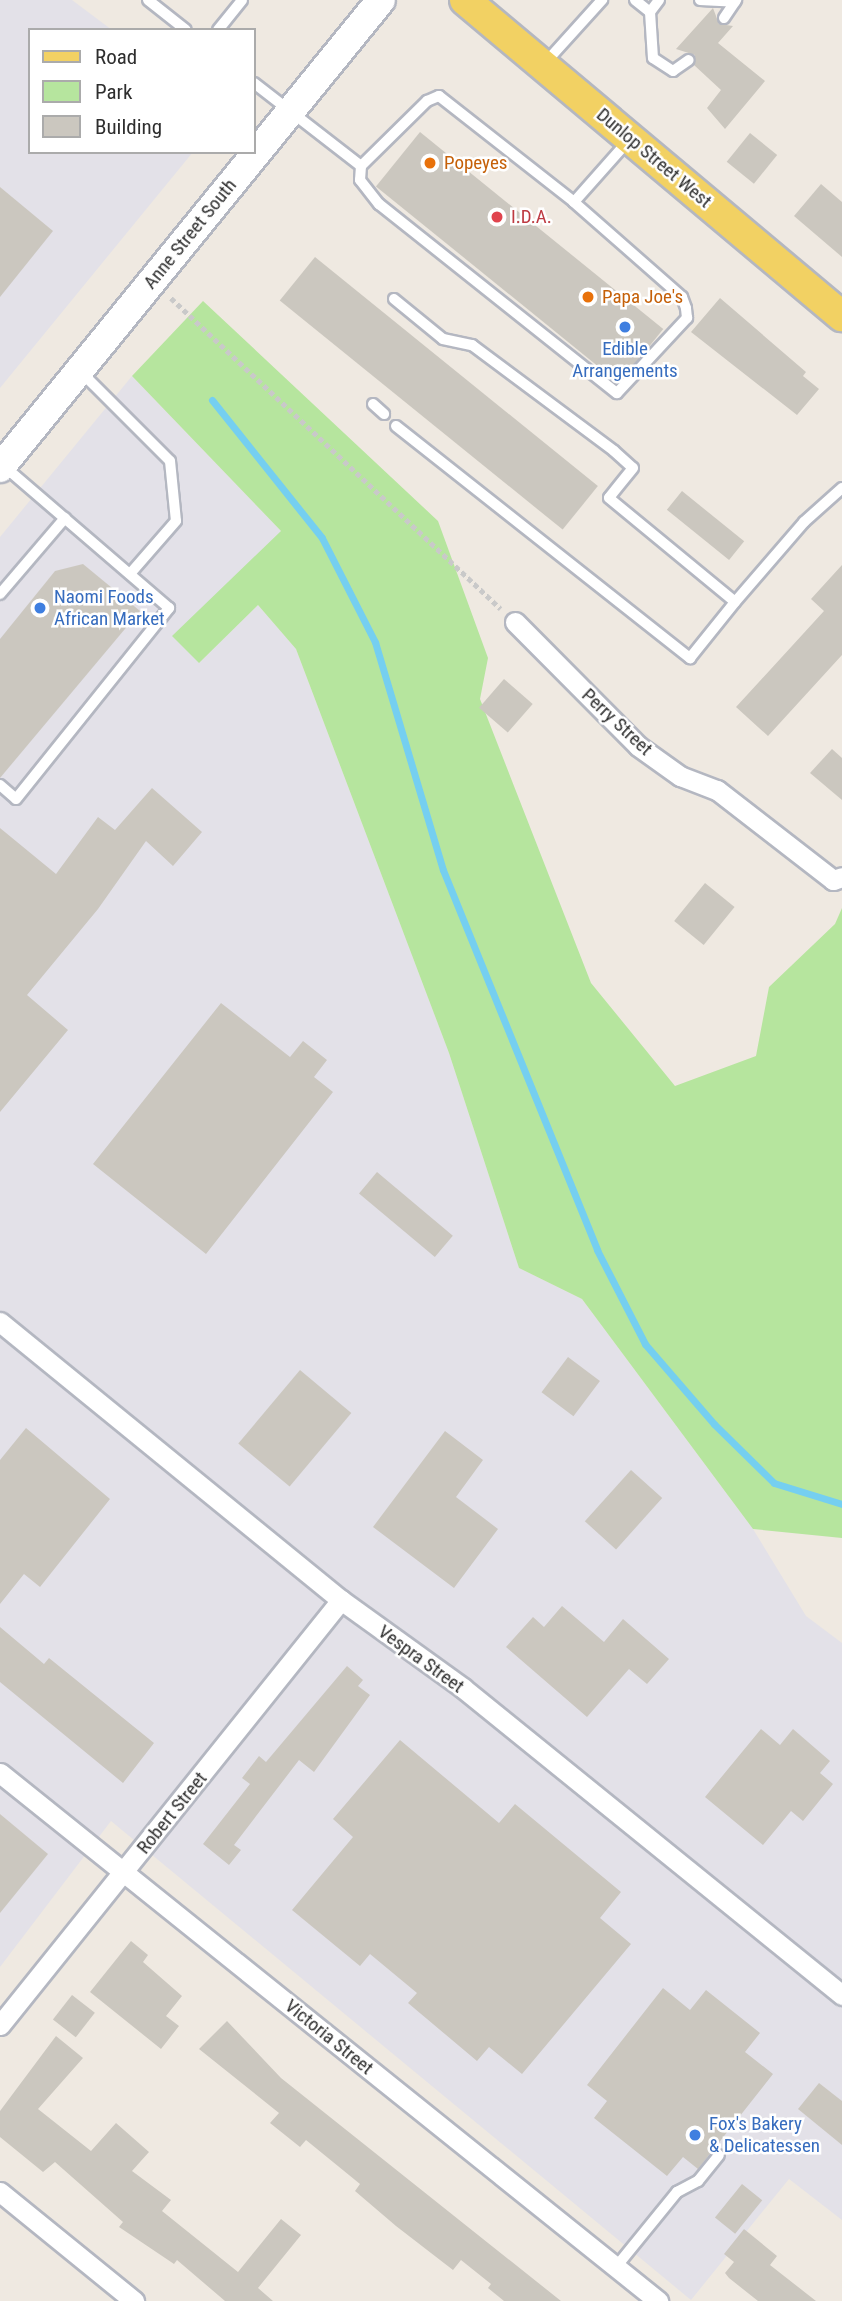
<!DOCTYPE html>
<html>
<head>
<meta charset="utf-8">
<style>
	body { margin:0 }
	#map { position:relative; width:842px; height:2301px; overflow:hidden; background:#efe9e1; font-family:"Roboto Condensed",sans-serif }
	div>[style] { position:absolute }
	.industrial>* { inset:0; background:#e3e1e8 }
	.green>* { inset:0; background:#b6e59e }
	.stream>* { height:7px; margin:-3.5px; padding:0 3.5px; transform-origin:3.5px; border-radius:3.5px; background:#75cff0 }
	.building>* { inset:0; background:#cbc7bf; transform-origin:0 0 }
	.path>* { height:4.5px; margin-top:-2.25px; transform-origin:0; background:repeating-linear-gradient(90deg,#c9c9c9 0 5px,transparent 0 8.5px) }
	.roads { filter:drop-shadow(2px 0 #b4b7c1) drop-shadow(-2px 0 #b4b7c1) drop-shadow(0 2px #b4b7c1) drop-shadow(0 -2px #b4b7c1) }
	.lane>* { height:10px; margin:-5px; padding:0 5px; transform-origin:5px; border-radius:5px; background:#fff }
	.street>* { height:19px; margin:-9.5px; padding:0 9.5px; transform-origin:9.5px; border-radius:9.5px; background:#fff }
	.secondary>* { height:28px; margin:-14px; padding:0 14px; transform-origin:14px; border-radius:14px; background:#fff }
	.primary>* { height:30px; margin:-15px; padding:0 15px; transform-origin:15px; border-radius:15px; background:#f2d163 }
	.dots>* { width:19px; height:19px; translate:-50% -50%; box-sizing:border-box; border:4px solid #fff; border-radius:50% }
	span { translate:-50% -50%; white-space:nowrap; text-align:center; line-height:1.15; -webkit-text-stroke:5px #fff; paint-order:stroke }
	.street-label { font-size:19px; color:#2e2e2e }
	.food-label { font-size:19px; color:#c56008 }
	.left { translate:0 -50%; text-align:left }
	.health-label { font-size:19px; color:#be3a42 }
	.shop-label { font-size:19px; color:#366cbe }
	.legend { position:absolute; left:28px; top:28px; width:228px; height:126px; box-sizing:border-box; background:#fff; border:2px solid #ababab; margin:0; padding:9px 12px; list-style:none; font-size:21px; color:#2e2e2e }
	.legend li { display:flex; align-items:center; gap:14px; height:35px }
	.legend b { width:35px; border:2px solid #ababab }
</style>
</head>
<body>
<div id="map">
	<div class="industrial">
		<i style="clip-path:polygon(0 0,72px 0,112px 30px,30px 30px,30px 152px,193px 152px,0 388px)"></i>
		<i style="clip-path:polygon(132px 376px,281px 531px,199px 663px,258px 605px,296px 649px,449px 1053px,519px 1268px,582px 1299px,753px 1529px,806px 1616px,842px 1643px,842px 2220px,789px 2179px,691px 2300px,111px 1821px,0 1967px,0 537px)"></i>
	</div>
	<div class="green">
		<i style="clip-path:polygon(203px 301px,438px 521px,488px 658px,480px 699px,591px 983px,675px 1086px,756px 1056px,769px 987px,835px 924px,842px 908px,842px 1538px,753px 1529px,582px 1299px,519px 1268px,449px 1053px,296px 649px,258px 605px,199px 663px,172px 636px,281px 531px,132px 376px)"></i>
	</div>
	<div class="stream">
		<i style="left:212px;top:400px;width:176px;rotate:51.4deg"></i>
		<i style="left:322px;top:538px;width:117px;rotate:63deg"></i>
		<i style="left:375px;top:642px;width:238px;rotate:73.4deg"></i>
		<i style="left:443px;top:870px;width:410px;rotate:67.9deg"></i>
		<i style="left:597px;top:1250px;width:106px;rotate:62.9deg"></i>
		<i style="left:645px;top:1344px;width:106px;rotate:49.2deg"></i>
		<i style="left:714px;top:1424px;width:84px;rotate:44.5deg"></i>
		<i style="left:774px;top:1483px;width:71px;rotate:17.2deg"></i>
	</div>
	<div class="building">
		<i style="clip-path:polygon(713px 8px,719px 24px,733px 26px,718px 43px,765px 81px,725px 129px,707px 108px,721px 90px,694px 65px,695px 55px,676px 49px)"></i>
		<i style="left:420px;top:132px;width:313px;height:70px;rotate:39deg"></i>
		<i style="left:750px;top:133px;width:35px;height:37px;rotate:39deg"></i>
		<i style="clip-path:polygon(821px 184px,842px 202px,842px 257px,794px 216px)"></i>
		<i style="clip-path:polygon(0 187px,53px 231px,0 297px)"></i>
		<i style="left:315px;top:257px;width:364px;height:56px;rotate:39deg"></i>
		<i style="clip-path:polygon(720px 298px,806px 372px,803px 376px,819px 389px,797px 415px,691px 332px)"></i>
		<i style="left:682px;top:491px;width:80px;height:24px;rotate:39deg"></i>
		<i style="clip-path:polygon(83px 564px,140px 611px,0 778px,0 639px,55px 571px)"></i>
		<i style="clip-path:polygon(842px 565px,842px 655px,768px 736px,736px 707px,824px 611px,811px 599px)"></i>
		<i style="left:504px;top:679px;width:38px;height:38px;rotate:41deg"></i>
		<i style="clip-path:polygon(832px 749px,842px 758px,842px 800px,810px 773px)"></i>
		<i style="clip-path:polygon(152px 788px,202px 832px,173px 866px,146px 841px,98px 909px,27px 995px,68px 1030px,0 1112px,0 828px,56px 874px,98px 817px,115px 830px)"></i>
		<i style="left:705px;top:883px;width:38px;height:49px;rotate:39deg"></i>
		<i style="clip-path:polygon(221px 1003px,290px 1057px,303px 1041px,327px 1060px,314px 1077px,333px 1092px,206px 1254px,93px 1164px)"></i>
		<i style="left:377px;top:1172px;width:99px;height:28px;rotate:40deg"></i>
		<i style="left:568px;top:1357px;width:40px;height:44px;rotate:37deg"></i>
		<i style="left:300px;top:1370px;width:67px;height:96px;rotate:40deg"></i>
		<i style="clip-path:polygon(26px 1428px,110px 1499px,40px 1587px,24px 1574px,0 1604px,0 1460px)"></i>
		<i style="clip-path:polygon(445px 1431px,483px 1460px,456px 1497px,498px 1529px,454px 1588px,373px 1527px)"></i>
		<i style="left:631px;top:1470px;width:42px;height:69px;rotate:42deg"></i>
		<i style="clip-path:polygon(562px 1606px,604px 1642px,623px 1619px,669px 1659px,647px 1684px,629px 1669px,587px 1717px,506px 1647px,533px 1617px,544px 1627px)"></i>
		<i style="clip-path:polygon(0 1627px,44px 1664px,49px 1658px,154px 1743px,123px 1783px,0 1682px)"></i>
		<i style="clip-path:polygon(347px 1666px,363px 1680px,358px 1686px,370px 1695px,314px 1772px,299px 1760px,234px 1845px,241px 1850px,229px 1865px,203px 1844px,250px 1784px,242px 1778px,259px 1756px,266px 1762px)"></i>
		<i style="clip-path:polygon(761px 1729px,780px 1745px,793px 1729px,830px 1761px,820px 1773px,833px 1784px,803px 1821px,791px 1811px,763px 1845px,705px 1797px)"></i>
		<i style="clip-path:polygon(400px 1740px,499px 1823px,515px 1804px,621px 1892px,600px 1918px,631px 1944px,522px 2074px,489px 2047px,477px 2061px,408px 2003px,417px 1993px,370px 1954px,360px 1966px,292px 1910px,353px 1837px,333px 1819px)"></i>
		<i style="clip-path:polygon(0 1814px,48px 1854px,0 1913px)"></i>
		<i style="clip-path:polygon(131px 1941px,148px 1955px,143px 1962px,182px 1996px,166px 2016px,179px 2026px,161px 2049px,90px 1992px)"></i>
		<i style="clip-path:polygon(663px 1988px,690px 2010px,706px 1990px,760px 2033px,745px 2052px,773px 2074px,698px 2169px,683px 2157px,667px 2176px,594px 2118px,607px 2101px,587px 2085px)"></i>
		<i style="left:72px;top:1995px;width:29px;height:31px;rotate:38deg"></i>
		<i style="clip-path:polygon(227px 2021px,281px 2078px,561px 2301px,504px 2301px,488px 2288px,491px 2284px,461px 2260px,453px 2270px,396px 2226px,355px 2191px,360px 2184px,306px 2140px,300px 2147px,270px 2123px,279px 2113px,199px 2049px)"></i>
		<i style="clip-path:polygon(56px 2036px,83px 2058px,38px 2109px,91px 2151px,116px 2123px,149px 2152px,132px 2171px,171px 2200px,162px 2211px,238px 2272px,281px 2219px,301px 2235px,258px 2288px,273px 2301px,225px 2301px,177px 2260px,174px 2264px,119px 2227px,123px 2222px,55px 2162px,43px 2172px,0 2137px,0 2111px)"></i>
		<i style="clip-path:polygon(819px 2083px,842px 2101px,842px 2145px,798px 2109px)"></i>
		<i style="left:742px;top:2184px;width:26px;height:43px;rotate:39deg"></i>
		<i style="clip-path:polygon(744px 2229px,777px 2256px,770px 2265px,816px 2301px,758px 2301px,729px 2278px,725px 2273px,734px 2262px,724px 2254px)"></i>
	</div>
	<div class="path">
		<i style="left:171px;top:298px;width:453px;rotate:43.3deg"></i>
	</div>
	<div class="roads">
		<div class="lane">
			<i style="left:148px;top:0;width:48px;rotate:38.3deg"></i>
			<i style="left:635px;top:0;width:19px;rotate:39deg"></i>
			<i style="left:650px;top:12px;width:15px;rotate:-53deg"></i>
			<i style="left:700px;top:0;width:35px;rotate:3deg"></i>
			<i style="left:650px;top:12px;width:46px;rotate:86.3deg"></i>
			<i style="left:653px;top:58px;width:24px;rotate:33deg"></i>
			<i style="left:673px;top:71px;width:19px;rotate:-35deg"></i>
			<i style="left:724px;top:18px;width:22px;rotate:-56deg"></i>
			<i style="left:218px;top:30px;width:38px;rotate:-51deg"></i>
			<i style="left:546px;top:62px;width:84px;rotate:-47.9deg"></i>
			<i style="left:254px;top:83px;width:135px;rotate:37.8deg"></i>
			<i style="left:361px;top:166px;width:93px;rotate:-44.6deg"></i>
			<i style="left:427px;top:101px;width:13px;rotate:-23deg"></i>
			<i style="left:439px;top:96px;width:172px;rotate:38.1deg"></i>
			<i style="left:574px;top:202px;width:83px;rotate:-48.4deg"></i>
			<i style="left:361px;top:166px;width:14px;rotate:94deg"></i>
			<i style="left:360px;top:180px;width:31px;rotate:52deg"></i>
			<i style="left:379px;top:204px;width:304px;rotate:38.5deg"></i>
			<i style="left:617px;top:393px;width:103px;rotate:-47deg"></i>
			<i style="left:687px;top:318px;width:10px;rotate:-96deg"></i>
			<i style="left:686px;top:308px;width:12px;rotate:-110deg"></i>
			<i style="left:682px;top:297px;width:144px;rotate:-138.7deg"></i>
			<i style="left:394px;top:299px;width:63px;rotate:39.2deg"></i>
			<i style="left:443px;top:339px;width:30px;rotate:12deg"></i>
			<i style="left:472px;top:345px;width:177px;rotate:36.7deg"></i>
			<i style="left:614px;top:451px;width:25px;rotate:42deg"></i>
			<i style="left:633px;top:468px;width:38px;rotate:129deg"></i>
			<i style="left:609px;top:498px;width:163px;rotate:39.5deg"></i>
			<i style="left:735px;top:602px;width:106px;rotate:-49.2deg"></i>
			<i style="left:804px;top:522px;width:51px;rotate:-41.8deg"></i>
			<i style="left:80px;top:371px;width:127px;rotate:45deg"></i>
			<i style="left:170px;top:461px;width:60px;rotate:84.3deg"></i>
			<i style="left:176px;top:521px;width:70px;rotate:131deg"></i>
			<i style="left:373px;top:404px;width:15px;rotate:42deg"></i>
			<i style="left:396px;top:426px;width:375px;rotate:38.3deg"></i>
			<i style="left:690px;top:658px;width:72px;rotate:-51.2deg"></i>
			<i style="left:0;top:594px;width:100px;rotate:-49.5deg"></i>
			<i style="left:0;top:785px;width:21px;rotate:41deg"></i>
			<i style="left:16px;top:799px;width:245px;rotate:-51.3deg"></i>
			<i style="left:169px;top:608px;width:219px;rotate:-139.3deg"></i>
			<i style="left:616px;top:2267px;width:97px;rotate:-50.9deg"></i>
			<i style="left:677px;top:2192px;width:24px;rotate:-28deg"></i>
			<i style="left:698px;top:2181px;width:33px;rotate:-51deg"></i>
		</div>
		<div class="street">
			<i style="left:515px;top:622px;width:175px;rotate:45.2deg"></i>
			<i style="left:638px;top:746px;width:52px;rotate:35.5deg"></i>
			<i style="left:680px;top:776px;width:40px;rotate:21deg"></i>
			<i style="left:717px;top:790px;width:147px;rotate:37.8deg"></i>
			<i style="left:833px;top:880px;width:9px;rotate:-18deg"></i>
			<i style="left:0;top:1322px;width:440px;rotate:39.2deg"></i>
			<i style="left:341px;top:1600px;width:150px;rotate:35.8deg"></i>
			<i style="left:463px;top:1688px;width:488px;rotate:39deg"></i>
			<i style="left:0;top:1773px;width:844px;rotate:38.74deg"></i>
			<i style="left:0;top:2025px;width:545px;rotate:-51.26deg"></i>
			<i style="left:0;top:2192px;width:173px;rotate:39.1deg"></i>
		</div>
		<div class="secondary">
			<i style="left:0;top:468px;width:603px;rotate:-50.85deg"></i>
		</div>
		<div class="primary">
			<i style="left:465px;top:0;width:492px;rotate:40deg"></i>
		</div>
	</div>
	<div class="dots">
		<i style="left:430px;top:163px;background:#e8710a"></i>
		<i style="left:497px;top:217px;background:#e0444e"></i>
		<i style="left:588px;top:297px;background:#e8710a"></i>
		<i style="left:625px;top:327px;background:#3f7fe0"></i>
		<i style="left:40px;top:608px;background:#3f7fe0"></i>
		<i style="left:695px;top:2135px;background:#3f7fe0"></i>
	</div>
	<div class="street-label">
		<span style="left:654px;top:158px;rotate:40deg">Dunlop Street West</span>
		<span style="left:190px;top:234px;rotate:-51deg">Anne Street South</span>
		<span style="left:617px;top:722px;rotate:43deg">Perry Street</span>
		<span style="left:421px;top:1659px;rotate:36deg">Vespra Street</span>
		<span style="left:172px;top:1813px;rotate:-51deg">Robert Street</span>
		<span style="left:329px;top:2037px;rotate:39deg">Victoria Street</span>
	</div>
	<div class="food-label">
		<span class="left" style="left:444px;top:163px">Popeyes</span>
		<span class="left" style="left:602px;top:297px">Papa Joe's</span>
	</div>
	<div class="health-label">
		<span class="left" style="left:511px;top:217px">I.D.A.</span>
	</div>
	<div class="shop-label">
		<span style="left:625px;top:360px">Edible<br>Arrangements</span>
		<span class="left" style="left:54px;top:608px">Naomi Foods<br>African Market</span>
		<span class="left" style="left:709px;top:2135px">Fox's Bakery<br>&amp; Delicatessen</span>
	</div>
	<ul class="legend">
	<li><b style="height:9px;background:#f2d163"></b>Road</li>
	<li><b style="height:19px;background:#b6e59e"></b>Park</li>
	<li><b style="height:19px;background:#cbc7bf"></b>Building</li>
	</ul>
</div>
</body>
</html>
